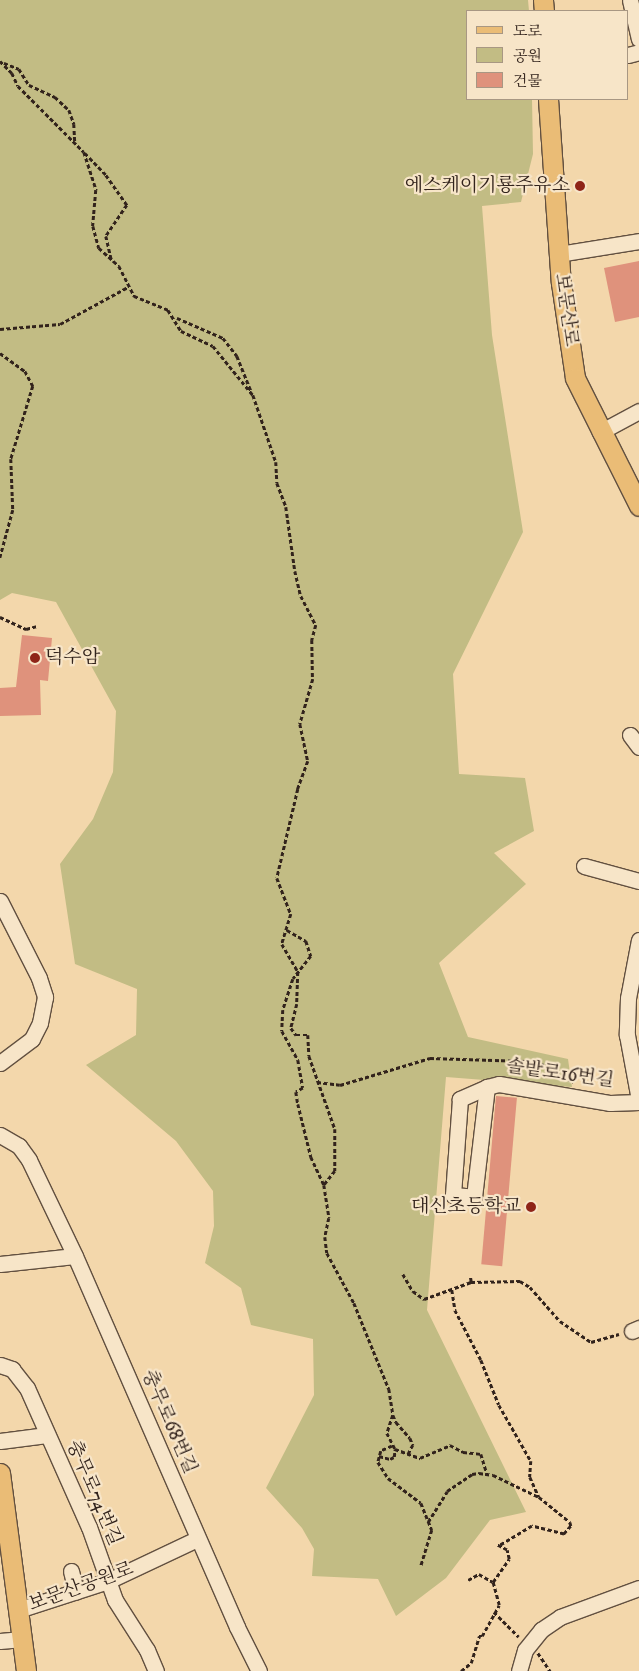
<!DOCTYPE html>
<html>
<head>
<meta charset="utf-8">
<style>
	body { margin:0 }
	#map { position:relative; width:639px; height:1671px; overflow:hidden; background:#f3d7ab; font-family:"IM FELL DW Pica","Noto Serif KR",serif }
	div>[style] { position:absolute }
	.green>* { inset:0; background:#c2bc84 }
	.building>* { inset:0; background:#df927c; transform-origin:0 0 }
	.path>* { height:2.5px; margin-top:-1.25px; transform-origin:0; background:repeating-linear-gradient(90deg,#32231c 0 4px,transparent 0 6.5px) }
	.roads { filter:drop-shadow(1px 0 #625040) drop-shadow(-1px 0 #625040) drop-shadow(0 1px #625040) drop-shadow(0 -1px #625040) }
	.minor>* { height:15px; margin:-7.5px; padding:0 7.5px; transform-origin:7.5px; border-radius:7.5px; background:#f7e5c8 }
	.major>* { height:19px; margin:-9.5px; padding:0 9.5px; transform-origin:9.5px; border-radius:9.5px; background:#eabc76 }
	.dots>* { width:14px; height:14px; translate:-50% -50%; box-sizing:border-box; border:2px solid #f7e5c8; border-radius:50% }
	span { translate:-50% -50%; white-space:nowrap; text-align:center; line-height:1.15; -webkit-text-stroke:4.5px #f7e5c8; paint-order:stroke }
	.poi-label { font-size:19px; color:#32231c }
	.right { translate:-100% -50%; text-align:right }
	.left { translate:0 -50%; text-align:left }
	.street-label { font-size:19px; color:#32231c }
	.legend { position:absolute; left:466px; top:10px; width:162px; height:90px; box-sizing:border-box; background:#f7e5c8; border:1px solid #a89783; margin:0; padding:6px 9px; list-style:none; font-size:15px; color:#32231c }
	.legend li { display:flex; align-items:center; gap:10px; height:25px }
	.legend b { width:25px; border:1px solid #a89783 }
</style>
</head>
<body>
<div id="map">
	<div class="green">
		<i style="clip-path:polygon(0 0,528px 0,529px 11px,468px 11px,468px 99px,532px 99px,533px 154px,521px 202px,482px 206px,492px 335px,523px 532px,453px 674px,459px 774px,525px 778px,534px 831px,494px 853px,526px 884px,439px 963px,468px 1037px,568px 1059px,572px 1087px,446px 1077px,427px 1310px,526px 1512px,490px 1520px,446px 1578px,396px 1616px,378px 1579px,312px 1576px,314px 1549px,302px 1528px,266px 1488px,314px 1395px,313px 1339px,251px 1325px,241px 1288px,205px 1263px,214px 1226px,213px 1191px,176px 1141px,86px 1065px,136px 1035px,137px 989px,75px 964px,60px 864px,93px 819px,113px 772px,116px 711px,56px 602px,12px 593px,0 600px)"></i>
	</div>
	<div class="building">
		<i style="clip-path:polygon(639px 261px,639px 317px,615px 322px,604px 268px)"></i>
		<i style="clip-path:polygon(22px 635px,52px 638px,48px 681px,40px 680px,41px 715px,0 716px,0 688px,16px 687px)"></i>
		<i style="left:496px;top:1096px;width:21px;height:169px;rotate:5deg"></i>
	</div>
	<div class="path">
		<i style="left:0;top:61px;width:17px;rotate:45deg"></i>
		<i style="left:12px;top:73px;width:14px;rotate:65deg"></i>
		<i style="left:18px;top:86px;width:93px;rotate:45deg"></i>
		<i style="left:84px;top:152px;width:40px;rotate:72deg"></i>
		<i style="left:96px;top:190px;width:36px;rotate:95deg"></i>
		<i style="left:93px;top:226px;width:23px;rotate:75deg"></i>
		<i style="left:99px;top:248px;width:27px;rotate:42deg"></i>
		<i style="left:119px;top:266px;width:34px;rotate:63deg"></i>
		<i style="left:134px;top:296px;width:37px;rotate:22deg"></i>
		<i style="left:168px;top:310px;width:25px;rotate:58deg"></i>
		<i style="left:181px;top:331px;width:35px;rotate:25deg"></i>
		<i style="left:213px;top:346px;width:63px;rotate:50.8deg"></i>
		<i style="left:253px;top:395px;width:71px;rotate:71.1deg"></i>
		<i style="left:276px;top:462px;width:21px;rotate:87deg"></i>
		<i style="left:277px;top:483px;width:26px;rotate:69deg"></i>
		<i style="left:286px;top:507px;width:65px;rotate:82deg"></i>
		<i style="left:295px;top:571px;width:26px;rotate:77deg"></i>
		<i style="left:301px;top:596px;width:33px;rotate:63deg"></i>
		<i style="left:316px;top:625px;width:16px;rotate:105deg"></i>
		<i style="left:312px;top:640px;width:39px;rotate:89deg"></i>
		<i style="left:313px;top:679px;width:47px;rotate:106.1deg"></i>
		<i style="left:300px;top:724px;width:38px;rotate:78deg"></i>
		<i style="left:308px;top:761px;width:30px;rotate:110deg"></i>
		<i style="left:298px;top:789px;width:91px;rotate:103.3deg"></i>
		<i style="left:277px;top:878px;width:39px;rotate:69deg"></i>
		<i style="left:291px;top:914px;width:31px;rotate:107deg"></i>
		<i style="left:282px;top:944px;width:32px;rotate:60deg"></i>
		<i style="left:298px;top:972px;width:32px;rotate:92deg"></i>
		<i style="left:297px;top:1004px;width:25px;rotate:104deg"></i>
		<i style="left:291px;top:1028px;width:9px;rotate:54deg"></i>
		<i style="left:296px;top:1035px;width:12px"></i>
		<i style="left:308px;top:1035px;width:21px;rotate:87deg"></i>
		<i style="left:309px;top:1056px;width:77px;rotate:70.4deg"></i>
		<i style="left:335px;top:1129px;width:42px;rotate:90deg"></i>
		<i style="left:335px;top:1171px;width:18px;rotate:128deg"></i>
		<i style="left:4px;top:63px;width:16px;rotate:22deg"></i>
		<i style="left:19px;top:69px;width:19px;rotate:58deg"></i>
		<i style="left:29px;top:85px;width:29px;rotate:25deg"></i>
		<i style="left:55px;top:97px;width:19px;rotate:43deg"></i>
		<i style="left:69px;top:110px;width:15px;rotate:70deg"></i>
		<i style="left:74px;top:124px;width:17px;rotate:87deg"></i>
		<i style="left:85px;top:153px;width:30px;rotate:46deg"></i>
		<i style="left:106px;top:175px;width:37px;rotate:55deg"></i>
		<i style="left:127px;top:205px;width:37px;rotate:124deg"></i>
		<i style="left:106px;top:236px;width:26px;rotate:77deg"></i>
		<i style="left:177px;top:318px;width:50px;rotate:23.5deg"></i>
		<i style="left:223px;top:338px;width:23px;rotate:52deg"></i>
		<i style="left:237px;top:356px;width:38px;rotate:68deg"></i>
		<i style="left:0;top:329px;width:60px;rotate:-4.8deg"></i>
		<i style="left:60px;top:324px;width:77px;rotate:-28.6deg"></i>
		<i style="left:0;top:353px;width:31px;rotate:36deg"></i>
		<i style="left:25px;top:371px;width:17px;rotate:62deg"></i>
		<i style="left:33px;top:386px;width:76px;rotate:106.8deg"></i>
		<i style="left:11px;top:459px;width:51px;rotate:87.8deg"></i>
		<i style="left:13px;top:510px;width:50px;rotate:105.2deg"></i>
		<i style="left:0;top:617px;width:29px;rotate:25deg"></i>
		<i style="left:26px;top:629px;width:11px;rotate:-15deg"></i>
		<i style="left:287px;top:930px;width:22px;rotate:30deg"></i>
		<i style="left:306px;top:941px;width:16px;rotate:72deg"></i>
		<i style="left:311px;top:956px;width:29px;rotate:128deg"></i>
		<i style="left:293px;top:979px;width:33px;rotate:108deg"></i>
		<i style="left:283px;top:1010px;width:21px;rotate:93deg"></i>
		<i style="left:282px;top:1031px;width:33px;rotate:61deg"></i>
		<i style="left:298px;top:1060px;width:28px;rotate:80deg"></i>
		<i style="left:303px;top:1088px;width:8px;rotate:150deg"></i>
		<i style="left:296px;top:1092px;width:12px;rotate:81deg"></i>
		<i style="left:298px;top:1104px;width:55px;rotate:76.2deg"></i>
		<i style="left:311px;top:1157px;width:31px;rotate:65deg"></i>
		<i style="left:324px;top:1185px;width:33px;rotate:81deg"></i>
		<i style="left:329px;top:1218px;width:19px;rotate:102deg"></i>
		<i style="left:325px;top:1237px;width:16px;rotate:83deg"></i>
		<i style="left:327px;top:1253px;width:57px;rotate:61.6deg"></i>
		<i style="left:354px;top:1303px;width:93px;rotate:67.9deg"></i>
		<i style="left:389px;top:1389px;width:26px;rotate:81deg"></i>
		<i style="left:393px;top:1415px;width:19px;rotate:108deg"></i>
		<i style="left:387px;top:1433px;width:18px;rotate:63deg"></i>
		<i style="left:395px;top:1449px;width:27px;rotate:20deg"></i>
		<i style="left:420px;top:1458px;width:33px;rotate:-23deg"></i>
		<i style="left:450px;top:1445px;width:15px;rotate:28deg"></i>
		<i style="left:463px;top:1452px;width:18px;rotate:6deg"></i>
		<i style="left:481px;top:1454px;width:21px;rotate:73deg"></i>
		<i style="left:317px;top:1082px;width:23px;rotate:7deg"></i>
		<i style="left:340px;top:1085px;width:94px;rotate:-16.7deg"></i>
		<i style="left:430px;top:1058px;width:97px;rotate:1.8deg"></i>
		<i style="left:527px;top:1061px;width:18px;rotate:13deg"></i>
		<i style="left:545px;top:1065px;width:33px;rotate:31deg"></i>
		<i style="left:403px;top:1274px;width:20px;rotate:60deg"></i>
		<i style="left:413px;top:1291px;width:14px;rotate:36deg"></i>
		<i style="left:424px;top:1299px;width:50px;rotate:-19.9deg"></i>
		<i style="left:471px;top:1282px;width:6px;rotate:-99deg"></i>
		<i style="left:471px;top:1282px;width:49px;rotate:-1.2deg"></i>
		<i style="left:520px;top:1281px;width:12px;rotate:31deg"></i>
		<i style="left:530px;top:1287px;width:45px;rotate:48.6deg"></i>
		<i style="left:560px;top:1321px;width:37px;rotate:34deg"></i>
		<i style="left:591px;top:1342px;width:29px;rotate:-16deg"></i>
		<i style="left:452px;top:1290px;width:20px;rotate:81deg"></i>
		<i style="left:455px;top:1310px;width:56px;rotate:62.5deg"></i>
		<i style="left:481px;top:1360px;width:48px;rotate:68.2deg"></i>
		<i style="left:499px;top:1405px;width:64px;rotate:60.3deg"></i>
		<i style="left:531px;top:1461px;width:16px;rotate:94deg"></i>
		<i style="left:530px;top:1477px;width:22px;rotate:66deg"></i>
		<i style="left:393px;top:1415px;width:8px;rotate:67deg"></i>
		<i style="left:396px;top:1422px;width:21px;rotate:49deg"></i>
		<i style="left:410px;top:1438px;width:8px;rotate:67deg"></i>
		<i style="left:413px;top:1445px;width:11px;rotate:117deg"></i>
		<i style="left:392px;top:1446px;width:12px;rotate:156deg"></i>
		<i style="left:381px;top:1451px;width:11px;rotate:105deg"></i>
		<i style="left:378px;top:1462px;width:19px;rotate:58deg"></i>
		<i style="left:388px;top:1478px;width:41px;rotate:37.1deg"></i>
		<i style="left:421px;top:1503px;width:29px;rotate:68deg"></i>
		<i style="left:432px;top:1530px;width:37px;rotate:107deg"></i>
		<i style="left:379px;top:1456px;width:11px;rotate:15deg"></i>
		<i style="left:390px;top:1459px;width:4px;rotate:-27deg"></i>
		<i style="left:394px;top:1457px;width:8px;rotate:-83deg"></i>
		<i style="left:428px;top:1522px;width:36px;rotate:-58deg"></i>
		<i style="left:447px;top:1491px;width:30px;rotate:-34deg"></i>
		<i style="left:472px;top:1474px;width:7px;rotate:-8deg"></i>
		<i style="left:479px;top:1473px;width:14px;rotate:8deg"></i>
		<i style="left:493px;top:1475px;width:51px;rotate:25.6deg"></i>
		<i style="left:539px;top:1497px;width:40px;rotate:39deg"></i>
		<i style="left:570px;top:1522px;width:4px;rotate:76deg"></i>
		<i style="left:571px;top:1526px;width:11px;rotate:131deg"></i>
		<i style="left:564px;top:1534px;width:33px;rotate:-166deg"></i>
		<i style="left:532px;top:1526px;width:37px;rotate:149deg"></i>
		<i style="left:468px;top:1580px;width:13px;rotate:-29deg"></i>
		<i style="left:479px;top:1574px;width:16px;rotate:30deg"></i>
		<i style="left:494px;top:1612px;width:35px;rotate:45deg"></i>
		<i style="left:538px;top:1653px;width:22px;rotate:56deg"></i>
		<i style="left:461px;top:1671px;width:13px;rotate:-39deg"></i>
		<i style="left:471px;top:1663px;width:28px;rotate:-73deg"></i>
		<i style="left:479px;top:1636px;width:3px"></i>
		<i style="left:482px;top:1636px;width:35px;rotate:-61deg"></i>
		<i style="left:499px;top:1605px;width:24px;rotate:-105deg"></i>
		<i style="left:493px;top:1582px;width:28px;rotate:-55deg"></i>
		<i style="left:509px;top:1559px;width:9px;rotate:-103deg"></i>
		<i style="left:507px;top:1550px;width:11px;rotate:-153deg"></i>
	</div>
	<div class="roads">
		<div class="minor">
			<i style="left:630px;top:0;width:40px;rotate:77deg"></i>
			<i style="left:628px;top:55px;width:11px;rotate:-15deg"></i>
			<i style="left:559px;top:254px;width:81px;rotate:-9.2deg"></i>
			<i style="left:600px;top:432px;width:44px;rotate:-28.3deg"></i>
			<i style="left:630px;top:735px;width:15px;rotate:53deg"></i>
			<i style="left:584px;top:866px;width:57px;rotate:15.3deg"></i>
			<i style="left:0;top:901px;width:86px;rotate:63.1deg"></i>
			<i style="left:39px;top:978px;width:20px;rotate:72deg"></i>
			<i style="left:45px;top:997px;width:26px;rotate:101deg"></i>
			<i style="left:40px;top:1023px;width:18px;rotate:117deg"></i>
			<i style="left:32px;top:1039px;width:40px;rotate:143deg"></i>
			<i style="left:639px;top:940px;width:59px;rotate:100.7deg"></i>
			<i style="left:628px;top:998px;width:37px;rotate:92deg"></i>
			<i style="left:627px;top:1035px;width:66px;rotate:79.5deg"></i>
			<i style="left:487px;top:1087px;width:30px;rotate:156deg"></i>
			<i style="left:460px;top:1099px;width:96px;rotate:94.2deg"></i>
			<i style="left:453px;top:1195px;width:21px;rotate:5deg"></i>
			<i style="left:474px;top:1197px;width:111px;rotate:-83.3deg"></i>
			<i style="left:487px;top:1087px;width:12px;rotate:-14deg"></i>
			<i style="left:499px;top:1084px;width:113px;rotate:9.7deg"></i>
			<i style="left:610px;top:1103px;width:29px;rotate:-2deg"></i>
			<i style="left:0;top:1135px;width:22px;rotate:30deg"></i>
			<i style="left:19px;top:1146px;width:17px;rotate:54deg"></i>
			<i style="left:29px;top:1160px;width:106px;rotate:64.4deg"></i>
			<i style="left:0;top:1264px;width:75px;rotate:-6.1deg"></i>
			<i style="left:75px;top:1256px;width:405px;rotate:66.4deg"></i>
			<i style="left:237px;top:1627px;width:49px;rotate:63.4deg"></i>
			<i style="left:632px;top:1331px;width:8px;rotate:-23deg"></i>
			<i style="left:0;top:1365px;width:13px;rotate:18deg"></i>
			<i style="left:12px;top:1369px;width:24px;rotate:52deg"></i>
			<i style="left:27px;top:1388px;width:152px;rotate:66deg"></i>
			<i style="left:89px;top:1527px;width:77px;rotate:70.4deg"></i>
			<i style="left:115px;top:1600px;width:59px;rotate:57.4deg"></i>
			<i style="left:147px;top:1650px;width:23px;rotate:67deg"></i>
			<i style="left:0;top:1441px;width:47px;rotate:-7.3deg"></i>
			<i style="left:71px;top:1571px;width:21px;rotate:76deg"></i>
			<i style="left:18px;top:1610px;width:95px;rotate:-17.9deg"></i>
			<i style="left:108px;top:1581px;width:98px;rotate:-25.3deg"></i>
			<i style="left:0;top:1641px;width:22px;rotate:-5deg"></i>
			<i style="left:519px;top:1671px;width:22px;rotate:-74deg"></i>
			<i style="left:525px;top:1650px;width:26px;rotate:-51deg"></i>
			<i style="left:541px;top:1630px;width:23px;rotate:-34deg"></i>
			<i style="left:560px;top:1617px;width:84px;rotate:-20.2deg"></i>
		</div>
		<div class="major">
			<i style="left:543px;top:0;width:11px;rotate:85deg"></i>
			<i style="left:548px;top:99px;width:184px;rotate:86deg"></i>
			<i style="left:561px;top:283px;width:96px;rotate:81.6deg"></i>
			<i style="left:575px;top:378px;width:143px;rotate:63.4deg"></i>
			<i style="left:0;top:1473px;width:200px;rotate:82.5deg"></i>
		</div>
	</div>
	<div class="dots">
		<i style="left:580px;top:186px;background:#8f2418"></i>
		<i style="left:35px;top:658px;background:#8f2418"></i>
		<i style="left:531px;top:1207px;background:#8f2418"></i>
	</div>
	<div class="poi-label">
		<span class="right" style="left:570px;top:186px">에스케이기룡주유소</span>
		<span class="left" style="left:45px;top:658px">덕수암</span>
		<span class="right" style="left:521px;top:1207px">대신초등학교</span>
	</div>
	<div class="street-label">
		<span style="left:566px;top:310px;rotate:82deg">보문산로</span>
		<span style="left:560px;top:1074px;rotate:8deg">솔밭로16번길</span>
		<span style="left:169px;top:1422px;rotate:67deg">충무로68번길</span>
		<span style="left:94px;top:1493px;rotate:67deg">충무로74번길</span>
		<span style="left:81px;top:1587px;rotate:-20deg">보문산공원로</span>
	</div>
	<ul class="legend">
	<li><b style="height:6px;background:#eabc76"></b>도로</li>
	<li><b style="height:14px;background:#c2bc84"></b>공원</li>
	<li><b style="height:14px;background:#df927c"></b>건물</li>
	</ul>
</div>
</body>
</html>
